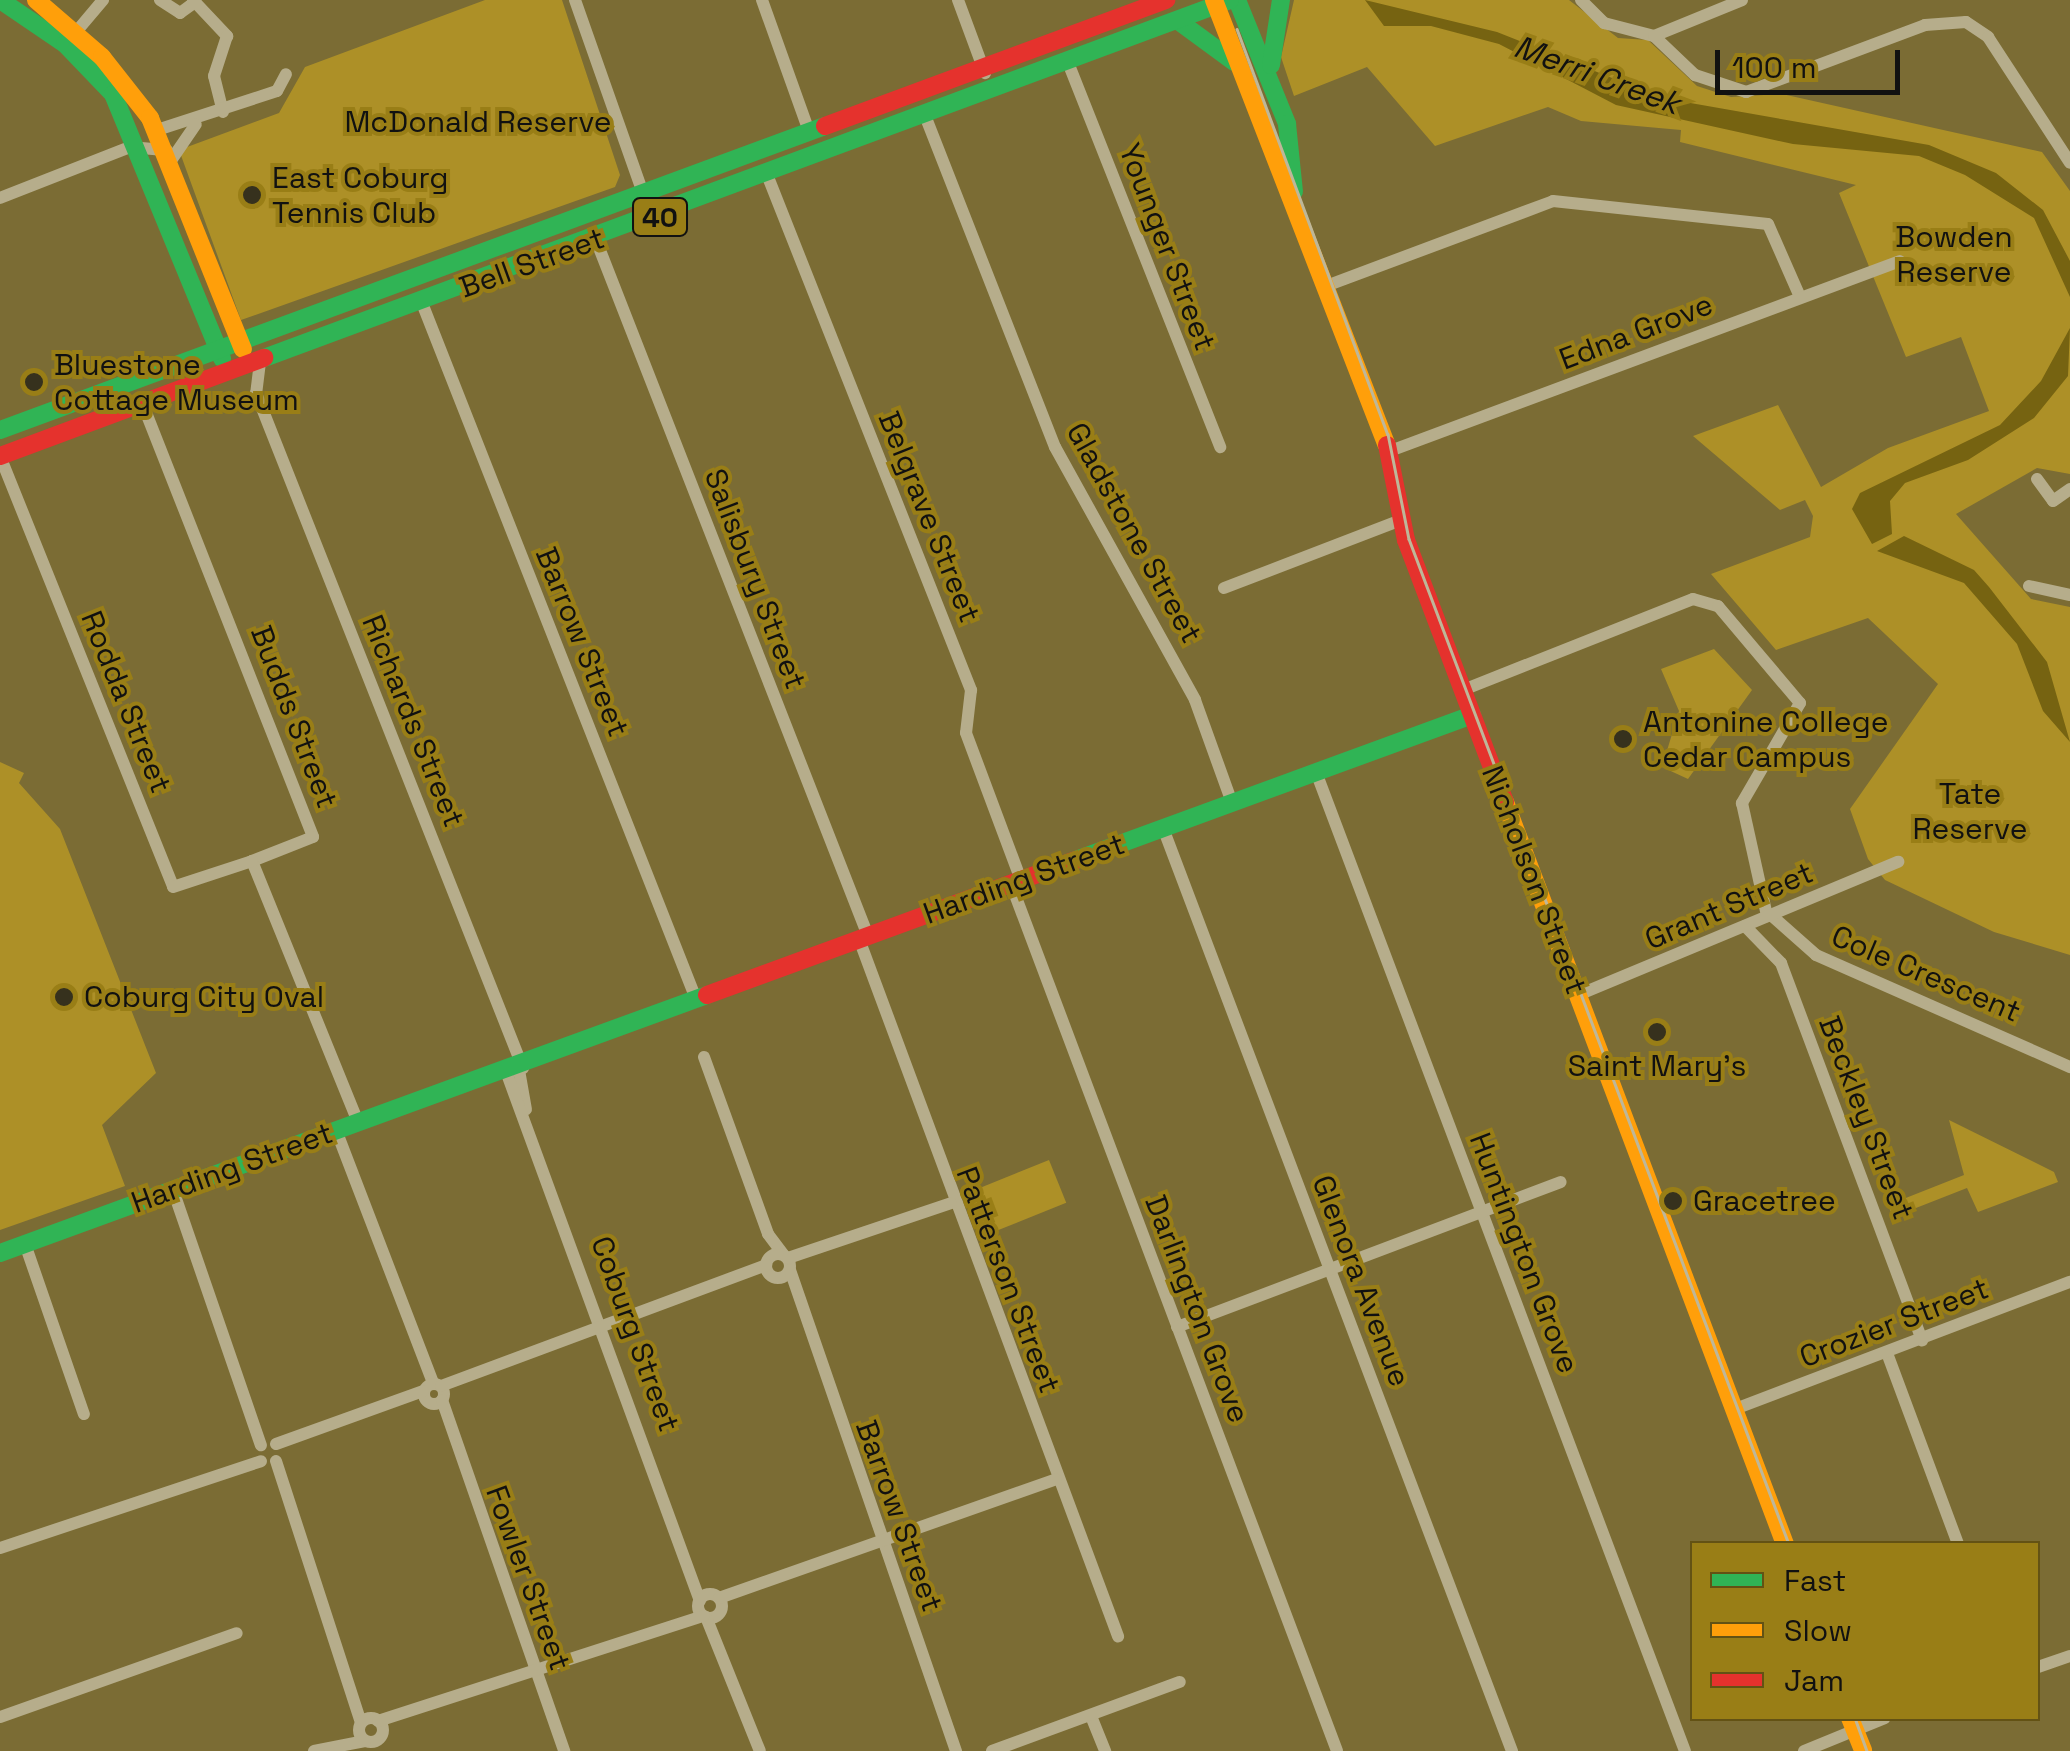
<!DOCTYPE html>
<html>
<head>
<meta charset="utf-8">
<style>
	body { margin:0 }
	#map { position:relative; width:2070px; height:1751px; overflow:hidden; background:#7b6c34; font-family:"Space Grotesk",sans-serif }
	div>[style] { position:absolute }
	.green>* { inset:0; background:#ad9027; transform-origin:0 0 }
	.water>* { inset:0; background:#766311 }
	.street>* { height:12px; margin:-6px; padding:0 6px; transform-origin:6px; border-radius:6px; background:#b6ad8b }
	.street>.ring { margin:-6px; padding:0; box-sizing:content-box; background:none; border:12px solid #b6ad8b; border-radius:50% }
	.fast>* { height:18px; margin:-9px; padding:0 9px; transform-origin:9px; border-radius:9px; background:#30b455 }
	.slow>* { height:18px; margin:-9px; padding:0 9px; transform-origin:9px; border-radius:9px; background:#ff9f0a }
	.jam>* { height:18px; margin:-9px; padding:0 9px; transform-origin:9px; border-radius:9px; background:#e5322d }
	.tram>* { height:2.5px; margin:-1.25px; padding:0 1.25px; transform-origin:1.25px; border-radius:1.25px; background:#beb799 }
	.dots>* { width:28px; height:28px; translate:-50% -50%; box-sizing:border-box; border:5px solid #997e16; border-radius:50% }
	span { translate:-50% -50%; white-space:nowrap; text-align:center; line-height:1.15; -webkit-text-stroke:8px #997e16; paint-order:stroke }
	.shield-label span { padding:2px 8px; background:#997e16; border:2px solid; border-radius:8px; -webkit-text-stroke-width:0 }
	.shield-label { font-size:28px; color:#111; font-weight:700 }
	.park-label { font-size:30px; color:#111 }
	.poi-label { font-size:30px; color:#111 }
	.left { translate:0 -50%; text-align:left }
	.street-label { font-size:30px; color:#111 }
	.water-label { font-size:32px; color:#111; font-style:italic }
	.legend { position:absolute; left:1690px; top:1541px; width:350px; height:180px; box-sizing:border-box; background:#997e16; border:2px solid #635214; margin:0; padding:12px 18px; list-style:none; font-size:30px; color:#111 }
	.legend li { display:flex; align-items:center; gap:20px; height:50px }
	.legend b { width:50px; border:2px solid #635214 }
	.scale { position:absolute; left:1715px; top:50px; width:185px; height:45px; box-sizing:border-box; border:5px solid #111; border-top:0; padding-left:12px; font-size:30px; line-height:35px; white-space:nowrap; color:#111; -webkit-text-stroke:8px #997e16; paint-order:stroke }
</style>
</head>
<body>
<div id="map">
	<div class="green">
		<i style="clip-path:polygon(485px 0,562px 0,620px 175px,615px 187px,241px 320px,179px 150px,279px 113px,305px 67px)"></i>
		<i style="clip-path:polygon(1294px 0,1569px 0,1618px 38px,1648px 40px,1697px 86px,1731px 97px,1782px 94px,2042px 152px,2070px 191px,2070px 474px,2037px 468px,1956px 514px,2031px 599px,2070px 607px,2070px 955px,1994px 932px,1885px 880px,1868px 859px,1850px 809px,1938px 684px,1868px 618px,1776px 650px,1711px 574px,1810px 537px,1813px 516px,1805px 500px,1780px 510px,1693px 436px,1778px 405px,1821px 487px,1888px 448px,1989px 411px,1961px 337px,1906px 357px,1839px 193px,1856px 185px,1680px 142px,1681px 130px,1581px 121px,1548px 107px,1435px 146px,1367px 67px,1294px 96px,1281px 57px)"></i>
		<i style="clip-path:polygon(1714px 649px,1752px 690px,1688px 779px,1662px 767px,1679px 711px,1661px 669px)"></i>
		<i style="clip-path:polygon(0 762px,24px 773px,19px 783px,60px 829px,156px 1073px,102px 1125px,125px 1186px,0 1230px)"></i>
		<i style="clip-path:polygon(1949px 1120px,2054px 1172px,2058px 1182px,1978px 1212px,1967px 1188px,1893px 1217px,1888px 1205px,1964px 1175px)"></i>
		<i style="left:1049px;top:1160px;width:46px;height:86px;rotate:68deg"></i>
	</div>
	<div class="water">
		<i style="clip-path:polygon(1365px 0,1497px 32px,1662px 98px,1929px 145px,1996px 173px,2043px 210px,2070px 261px,2070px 297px,2034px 218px,1965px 175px,1919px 156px,1793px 144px,1616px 105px,1499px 44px,1431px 26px,1384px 26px)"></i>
		<i style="clip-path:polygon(2070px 328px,2068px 376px,2034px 418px,1968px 460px,1905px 483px,1890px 501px,1892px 534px,1872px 544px,1852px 509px,1860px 493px,2000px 425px,2041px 381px)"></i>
		<i style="clip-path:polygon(1904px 536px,1974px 570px,1989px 587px,2047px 662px,2070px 742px,2043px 711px,2017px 644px,1964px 583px,1877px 551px)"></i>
	</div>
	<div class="street">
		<i style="left:160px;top:0;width:24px;rotate:33deg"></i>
		<i style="left:180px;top:13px;width:19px;rotate:-36deg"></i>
		<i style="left:193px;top:0;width:50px;rotate:46.6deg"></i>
		<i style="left:227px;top:36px;width:42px;rotate:108deg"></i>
		<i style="left:214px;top:76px;width:37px;rotate:76deg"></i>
		<i style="left:575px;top:0;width:211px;rotate:70.6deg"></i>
		<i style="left:762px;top:0;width:142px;rotate:70.3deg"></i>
		<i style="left:958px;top:0;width:78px;rotate:69.7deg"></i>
		<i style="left:1581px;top:0;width:33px;rotate:45deg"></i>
		<i style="left:1604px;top:23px;width:52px;rotate:14.6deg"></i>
		<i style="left:76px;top:32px;width:42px;rotate:-49.8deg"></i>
		<i style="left:1654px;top:36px;width:57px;rotate:43.6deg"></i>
		<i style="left:1695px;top:75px;width:54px;rotate:18.4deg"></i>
		<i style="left:1746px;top:92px;width:191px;rotate:-20.5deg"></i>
		<i style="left:1925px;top:25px;width:41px;rotate:-4.2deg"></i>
		<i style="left:1966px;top:22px;width:27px;rotate:34deg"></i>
		<i style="left:1988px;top:37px;width:150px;rotate:56.9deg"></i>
		<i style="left:1654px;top:36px;width:95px;rotate:-22.2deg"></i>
		<i style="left:1069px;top:65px;width:411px;rotate:68.4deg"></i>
		<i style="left:926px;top:118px;width:353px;rotate:68.6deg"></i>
		<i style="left:1055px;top:447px;width:289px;rotate:61deg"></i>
		<i style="left:1195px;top:700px;width:109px;rotate:70.2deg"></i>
		<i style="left:157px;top:130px;width:126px;rotate:-18deg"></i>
		<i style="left:277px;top:91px;width:19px;rotate:-62deg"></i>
		<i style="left:172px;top:159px;width:42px;rotate:-55.6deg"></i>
		<i style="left:768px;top:177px;width:552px;rotate:68.41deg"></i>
		<i style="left:971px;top:690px;width:43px;rotate:96.6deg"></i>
		<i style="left:966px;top:733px;width:157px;rotate:69.5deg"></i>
		<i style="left:0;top:198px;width:140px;rotate:-21.4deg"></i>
		<i style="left:130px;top:147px;width:37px;rotate:5deg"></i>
		<i style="left:596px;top:240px;width:747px;rotate:68.65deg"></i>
		<i style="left:1326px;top:286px;width:242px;rotate:-20.5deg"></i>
		<i style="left:1553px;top:201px;width:216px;rotate:6.1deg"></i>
		<i style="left:1768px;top:224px;width:80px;rotate:66.3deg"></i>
		<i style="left:422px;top:303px;width:748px;rotate:68.51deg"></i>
		<i style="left:260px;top:362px;width:31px;rotate:97deg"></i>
		<i style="left:256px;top:393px;width:726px;rotate:68.42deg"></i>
		<i style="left:143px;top:405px;width:464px;rotate:68.5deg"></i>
		<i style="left:313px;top:837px;width:66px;rotate:158.5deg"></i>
		<i style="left:252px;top:861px;width:282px;rotate:67.9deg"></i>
		<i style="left:1390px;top:451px;width:544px;rotate:-20.43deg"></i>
		<i style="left:0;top:456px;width:464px;rotate:68.1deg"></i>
		<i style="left:173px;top:887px;width:83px;rotate:-18.2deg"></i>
		<i style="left:2037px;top:479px;width:27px;rotate:54deg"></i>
		<i style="left:2053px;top:501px;width:21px;rotate:-35deg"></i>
		<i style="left:2029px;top:586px;width:42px;rotate:12.4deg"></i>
		<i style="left:1224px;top:588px;width:190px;rotate:-21deg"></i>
		<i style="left:1463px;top:690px;width:247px;rotate:-21.6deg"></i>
		<i style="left:1693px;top:599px;width:26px;rotate:16deg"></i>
		<i style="left:1718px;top:606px;width:127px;rotate:49.8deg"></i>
		<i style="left:1800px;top:703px;width:116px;rotate:120.1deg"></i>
		<i style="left:1742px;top:803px;width:116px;rotate:77.5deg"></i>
		<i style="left:1316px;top:772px;width:1046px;rotate:69.35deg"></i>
		<i style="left:1163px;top:828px;width:987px;rotate:69.29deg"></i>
		<i style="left:1011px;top:884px;width:926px;rotate:69.39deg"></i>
		<i style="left:1771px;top:915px;width:60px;rotate:41.6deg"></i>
		<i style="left:1816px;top:955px;width:278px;rotate:23.8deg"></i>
		<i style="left:1745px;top:926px;width:52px;rotate:45.8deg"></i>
		<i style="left:1781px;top:963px;width:403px;rotate:69.5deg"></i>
		<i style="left:859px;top:939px;width:744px;rotate:69.62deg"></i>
		<i style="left:1578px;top:995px;width:347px;rotate:-22.6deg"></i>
		<i style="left:704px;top:1057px;width:188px;rotate:70.1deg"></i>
		<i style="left:768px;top:1234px;width:26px;rotate:53deg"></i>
		<i style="left:519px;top:1070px;width:40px;rotate:80deg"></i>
		<i style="left:507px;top:1074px;width:561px;rotate:69.89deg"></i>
		<i style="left:336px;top:1130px;width:271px;rotate:69deg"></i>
		<i style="left:173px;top:1190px;width:270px;rotate:71deg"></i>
		<i style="left:25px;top:1244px;width:180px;rotate:70.9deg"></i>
		<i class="ring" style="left:766px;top:1254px;width:12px;height:12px"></i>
		<i style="left:788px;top:1258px;width:172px;rotate:-18.6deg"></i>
		<i style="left:790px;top:1270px;width:509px;rotate:70.96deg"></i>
		<i style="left:1177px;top:1327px;width:410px;rotate:-20.7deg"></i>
		<i style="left:1887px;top:1353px;width:204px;rotate:69.6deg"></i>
		<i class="ring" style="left:424px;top:1384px;width:8px;height:8px"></i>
		<i style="left:441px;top:1386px;width:347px;rotate:-20.4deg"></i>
		<i style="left:442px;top:1400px;width:372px;rotate:70.8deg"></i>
		<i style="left:1735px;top:1409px;width:358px;rotate:-20.8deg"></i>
		<i style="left:276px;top:1444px;width:156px;rotate:-19.8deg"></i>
		<i style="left:276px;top:1461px;width:275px;rotate:72deg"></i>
		<i style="left:0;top:1548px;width:275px;rotate:-18.4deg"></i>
		<i class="ring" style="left:698px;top:1594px;width:12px;height:12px"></i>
		<i style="left:719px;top:1598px;width:357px;rotate:-19.4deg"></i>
		<i style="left:706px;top:1617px;width:144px;rotate:68.1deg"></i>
		<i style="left:2038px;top:1667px;width:34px;rotate:-19deg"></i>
		<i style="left:1091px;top:1716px;width:38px;rotate:68deg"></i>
		<i style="left:0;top:1717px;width:251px;rotate:-19.5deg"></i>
		<i class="ring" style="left:359px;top:1718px;width:12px;height:12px"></i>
		<i style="left:378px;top:1721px;width:342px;rotate:-17.9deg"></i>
		<i style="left:314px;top:1751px;width:52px;rotate:-11.1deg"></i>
		<i style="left:992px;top:1751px;width:200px;rotate:-20.2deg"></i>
		<i style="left:1804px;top:1751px;width:87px;rotate:-22.2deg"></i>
	</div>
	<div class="fast">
		<i style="left:0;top:0;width:78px;rotate:34.1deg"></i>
		<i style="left:65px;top:44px;width:69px;rotate:46.2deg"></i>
		<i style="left:113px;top:94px;width:286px;rotate:67.6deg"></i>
		<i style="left:1237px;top:0;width:134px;rotate:68deg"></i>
		<i style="left:1287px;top:124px;width:68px;rotate:84.1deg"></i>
		<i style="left:1181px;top:23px;width:66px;rotate:36.3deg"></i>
		<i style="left:1271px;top:65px;width:66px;rotate:-81.3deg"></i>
		<i style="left:264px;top:358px;width:1030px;rotate:-20.33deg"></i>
		<i style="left:0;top:430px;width:879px;rotate:-20.23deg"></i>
		<i style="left:1076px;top:860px;width:422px;rotate:-20.1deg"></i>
		<i style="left:0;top:1253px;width:753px;rotate:-20.05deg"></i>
	</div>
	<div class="slow">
		<i style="left:36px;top:0;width:87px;rotate:40.8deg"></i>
		<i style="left:102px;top:57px;width:78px;rotate:51.8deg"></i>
		<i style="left:150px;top:118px;width:249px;rotate:68.1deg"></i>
		<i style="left:1214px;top:0;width:477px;rotate:68.8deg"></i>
		<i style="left:1505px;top:802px;width:793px;rotate:69.33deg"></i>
		<i style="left:1850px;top:1718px;width:35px;rotate:68deg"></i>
	</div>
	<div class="jam">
		<i style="left:825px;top:126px;width:364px;rotate:-20.3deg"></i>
		<i style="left:1387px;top:445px;width:97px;rotate:78.7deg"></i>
		<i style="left:1406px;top:540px;width:280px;rotate:69.3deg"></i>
		<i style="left:0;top:456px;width:282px;rotate:-20.4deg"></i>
		<i style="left:707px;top:995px;width:393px;rotate:-20.1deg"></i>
	</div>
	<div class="tram">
		<i style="left:1237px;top:29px;width:432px;rotate:69.6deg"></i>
		<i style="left:1388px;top:434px;width:107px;rotate:78.7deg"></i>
		<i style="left:1409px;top:539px;width:1074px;rotate:69.29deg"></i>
		<i style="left:1855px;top:1718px;width:35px;rotate:70deg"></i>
	</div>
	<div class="dots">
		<i style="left:252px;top:195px;background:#36311d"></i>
		<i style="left:34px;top:382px;background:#36311d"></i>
		<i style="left:1623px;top:739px;background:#36311d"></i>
		<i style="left:64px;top:997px;background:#36311d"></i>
		<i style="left:1657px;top:1032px;background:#36311d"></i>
		<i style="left:1673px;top:1201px;background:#36311d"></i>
	</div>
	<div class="shield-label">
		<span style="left:660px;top:217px">40</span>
	</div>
	<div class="park-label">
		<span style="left:478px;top:122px">McDonald Reserve</span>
		<span style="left:1954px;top:254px">Bowden<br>Reserve</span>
		<span style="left:1970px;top:811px">Tate<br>Reserve</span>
	</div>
	<div class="poi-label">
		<span class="left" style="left:272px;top:195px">East Coburg<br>Tennis Club</span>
		<span class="left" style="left:54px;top:382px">Bluestone<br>Cottage Museum</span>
		<span class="left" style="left:1643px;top:739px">Antonine College<br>Cedar Campus</span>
		<span class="left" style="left:84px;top:997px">Coburg City Oval</span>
		<span style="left:1657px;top:1066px">Saint Mary's</span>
		<span class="left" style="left:1693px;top:1201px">Gracetree</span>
	</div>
	<div class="street-label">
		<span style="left:1167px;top:247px;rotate:69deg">Younger Street</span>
		<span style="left:532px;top:263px;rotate:-20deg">Bell Street</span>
		<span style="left:1636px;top:332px;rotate:-21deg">Edna Grove</span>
		<span style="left:929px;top:517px;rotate:68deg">Belgrave Street</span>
		<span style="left:1134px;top:533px;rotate:61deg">Gladstone Street</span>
		<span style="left:755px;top:579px;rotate:69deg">Salisbury Street</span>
		<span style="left:582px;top:642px;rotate:68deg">Barrow Street</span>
		<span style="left:126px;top:702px;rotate:68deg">Rodda Street</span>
		<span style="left:294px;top:717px;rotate:69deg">Budds Street</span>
		<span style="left:413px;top:721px;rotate:68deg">Richards Street</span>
		<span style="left:1024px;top:879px;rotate:-20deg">Harding Street</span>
		<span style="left:1534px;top:880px;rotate:69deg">Nicholson Street</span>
		<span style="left:1729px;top:906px;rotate:-23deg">Grant Street</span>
		<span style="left:1926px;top:974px;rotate:23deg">Cole Crescent</span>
		<span style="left:1866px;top:1118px;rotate:69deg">Beckley Street</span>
		<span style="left:232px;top:1168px;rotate:-20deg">Harding Street</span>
		<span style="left:1524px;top:1253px;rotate:69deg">Huntington Grove</span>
		<span style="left:1008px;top:1280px;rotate:69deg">Patterson Street</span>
		<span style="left:1361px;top:1281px;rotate:69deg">Glenora Avenue</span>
		<span style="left:1197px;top:1309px;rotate:69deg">Darlington Grove</span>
		<span style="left:1894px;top:1323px;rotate:-21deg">Crozier Street</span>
		<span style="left:635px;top:1334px;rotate:70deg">Coburg Street</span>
		<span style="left:899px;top:1516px;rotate:70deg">Barrow Street</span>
		<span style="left:528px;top:1578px;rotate:70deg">Fowler Street</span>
	</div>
	<div class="water-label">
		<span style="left:1597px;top:75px;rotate:20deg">Merri Creek</span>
	</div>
	<ul class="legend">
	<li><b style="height:12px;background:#30b455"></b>Fast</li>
	<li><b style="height:12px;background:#ff9f0a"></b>Slow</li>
	<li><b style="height:12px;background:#e5322d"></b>Jam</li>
	</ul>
	<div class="scale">100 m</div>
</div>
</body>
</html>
